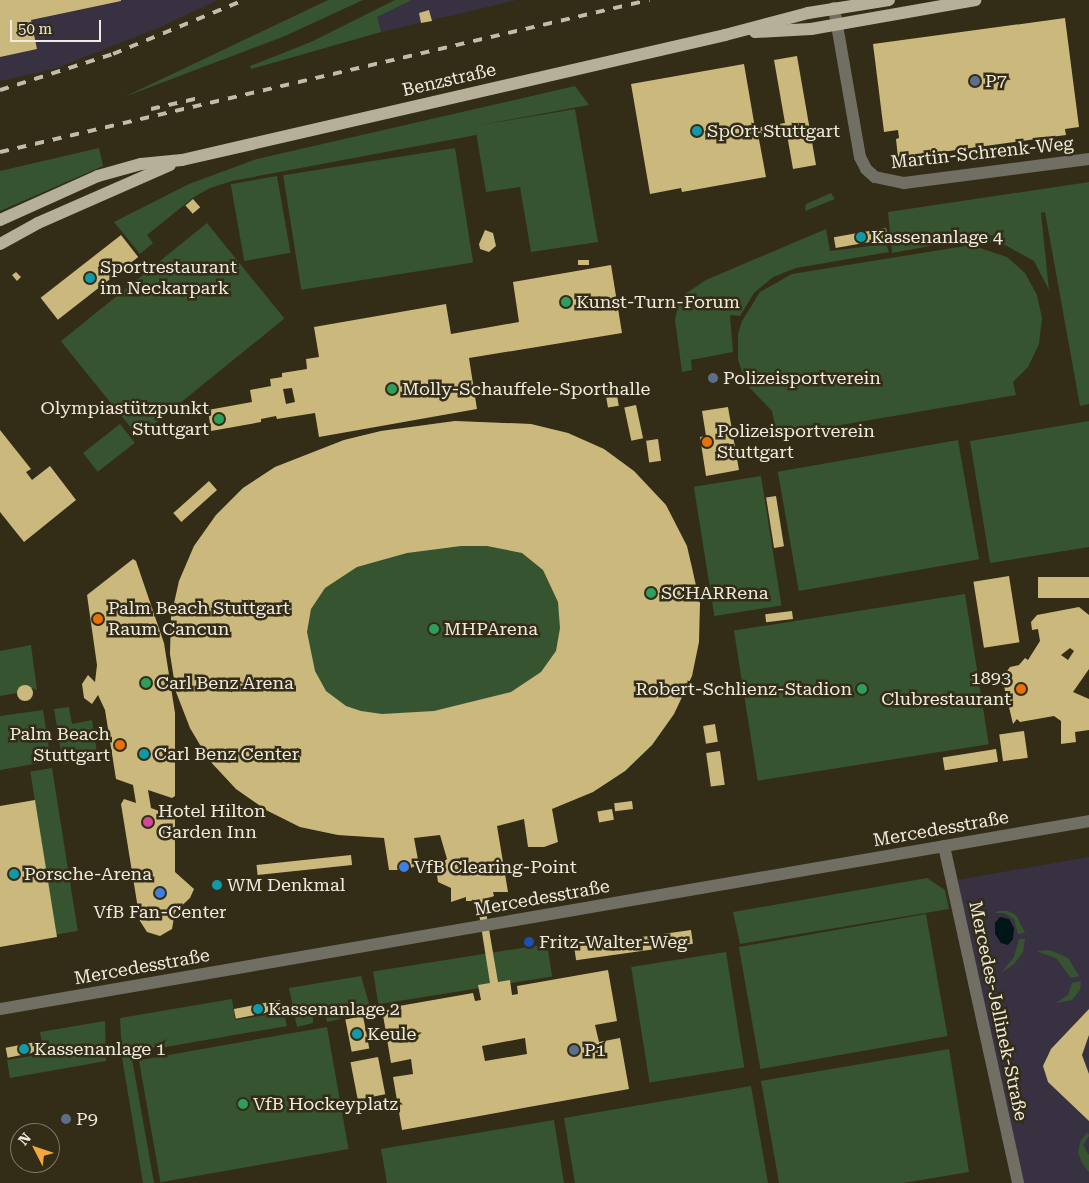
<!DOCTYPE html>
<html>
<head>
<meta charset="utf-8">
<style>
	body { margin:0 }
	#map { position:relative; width:1089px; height:1183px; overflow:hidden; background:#332c16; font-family:"Roboto Serif",serif }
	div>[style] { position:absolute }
	.industrial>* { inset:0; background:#383141 }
	.green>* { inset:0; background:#375431; transform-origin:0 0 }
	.water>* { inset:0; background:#001517 }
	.building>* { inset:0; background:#cbb87c; transform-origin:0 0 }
	.round { border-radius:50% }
	.minor>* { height:12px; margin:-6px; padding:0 6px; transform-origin:6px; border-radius:6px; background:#716e64 }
	.major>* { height:12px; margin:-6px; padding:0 6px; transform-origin:6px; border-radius:6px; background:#b6b099 }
	.rail>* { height:4px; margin-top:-2px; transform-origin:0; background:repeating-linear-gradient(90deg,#c1bcac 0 9px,transparent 0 18px) }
	.dots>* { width:14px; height:14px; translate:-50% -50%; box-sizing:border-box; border:2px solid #332c16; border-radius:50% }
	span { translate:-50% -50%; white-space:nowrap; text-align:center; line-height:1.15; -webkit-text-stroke:5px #332c16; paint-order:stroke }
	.street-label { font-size:18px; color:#f0ebde }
	.poi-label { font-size:18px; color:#f0ebde }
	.left { translate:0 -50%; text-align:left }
	.right { translate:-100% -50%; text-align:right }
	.north { position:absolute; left:10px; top:1123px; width:50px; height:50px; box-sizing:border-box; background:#332c16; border:1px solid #7f7866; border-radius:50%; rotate:311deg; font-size:14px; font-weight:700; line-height:20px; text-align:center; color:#f0ebde }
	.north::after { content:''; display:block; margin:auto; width:18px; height:22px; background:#f0a73e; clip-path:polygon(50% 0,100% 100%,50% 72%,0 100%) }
	.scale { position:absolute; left:10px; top:20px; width:91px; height:22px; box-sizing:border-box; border:2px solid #f0ebde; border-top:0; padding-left:6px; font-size:15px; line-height:18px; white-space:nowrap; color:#f0ebde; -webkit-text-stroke:4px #332c16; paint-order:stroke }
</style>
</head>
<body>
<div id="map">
	<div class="industrial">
		<i style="clip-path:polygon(0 0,218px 0,156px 29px,54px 69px,0 81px)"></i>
		<i style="clip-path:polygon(412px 0,517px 0,381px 32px,376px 17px)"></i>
		<i style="clip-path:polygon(1089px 857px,1089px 1183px,1024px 1183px,957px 880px)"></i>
	</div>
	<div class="green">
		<i style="clip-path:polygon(328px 0,363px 0,285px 36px,124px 97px)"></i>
		<i style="clip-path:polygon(395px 0,412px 0,377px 17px,381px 32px,251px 69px,250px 66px,311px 42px)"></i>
		<i style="clip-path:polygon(575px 86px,589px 105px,475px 126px,575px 109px,598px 242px,531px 252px,520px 187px,486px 192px,476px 132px,476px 135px,232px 181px,210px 188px,194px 197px,147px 235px,153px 243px,140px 254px,114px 222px,189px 184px,257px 159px)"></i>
		<i style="clip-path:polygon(99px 148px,103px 166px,0 211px,0 171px)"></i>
		<i style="left:455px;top:148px;width:116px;height:174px;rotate:81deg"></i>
		<i style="left:277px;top:176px;width:78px;height:47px;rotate:80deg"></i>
		<i style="clip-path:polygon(1089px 182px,1089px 404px,1080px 406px,1045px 212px,1041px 213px,1049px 290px,1034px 261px,1005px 245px,968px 239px,892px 253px,888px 212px)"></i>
		<i style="clip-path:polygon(831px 193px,835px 199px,805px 211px,806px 204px)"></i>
		<i style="left:207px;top:223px;width:123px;height:188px;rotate:51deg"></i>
		<i style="clip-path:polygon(826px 229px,830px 251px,886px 244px,889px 252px,796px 268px,773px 277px,754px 293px,740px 316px,730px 315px,733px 352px,691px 360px,692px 370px,682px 372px,675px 320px,678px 305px,685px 294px,706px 280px)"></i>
		<i style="clip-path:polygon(971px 245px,1007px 257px,1025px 273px,1037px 295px,1042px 318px,1039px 344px,1028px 367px,1013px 382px,1016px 395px,777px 436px,772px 411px,746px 384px,738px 360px,738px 334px,742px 321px,760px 292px,792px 274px)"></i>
		<i style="clip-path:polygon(455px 421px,531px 424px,568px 433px,604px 449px,678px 530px,692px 566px,698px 603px,674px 714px,652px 745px,625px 771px,593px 792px,523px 819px,487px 828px,413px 838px,338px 835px,300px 827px,266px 810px,236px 789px,209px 760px,190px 728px,170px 654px,171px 617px,179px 581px,194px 546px,216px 515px,243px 488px,275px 467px,344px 440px,381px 431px)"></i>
		<i style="clip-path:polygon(1089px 421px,1089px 547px,990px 563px,970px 441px)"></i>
		<i style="left:120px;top:424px;width:24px;height:47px;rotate:52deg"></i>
		<i style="left:958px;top:440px;width:121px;height:183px;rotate:80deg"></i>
		<i style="left:761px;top:476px;width:131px;height:68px;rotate:81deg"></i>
		<i style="left:965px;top:594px;width:152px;height:234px;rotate:81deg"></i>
		<i style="clip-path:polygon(31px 645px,37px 690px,23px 685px,18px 693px,0 696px,0 651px)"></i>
		<i style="clip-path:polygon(69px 707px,72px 724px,92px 720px,98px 759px,63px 764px,54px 709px)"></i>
		<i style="clip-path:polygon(43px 710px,51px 761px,0 770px,0 716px)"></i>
		<i style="left:52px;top:768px;width:165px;height:22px;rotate:81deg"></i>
		<i style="clip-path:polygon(927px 878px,945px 890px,949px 909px,740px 944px,733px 912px)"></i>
		<i style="clip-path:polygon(998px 911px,1008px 911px,1016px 915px,1025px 933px,1018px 934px,1014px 919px,1004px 913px,995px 913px,987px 918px)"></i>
		<i style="left:926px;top:914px;width:124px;height:190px;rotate:80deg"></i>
		<i style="clip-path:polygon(1019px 939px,1025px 939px,1023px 952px,1014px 964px,1001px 973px,1014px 957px)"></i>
		<i style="left:547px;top:944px;width:33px;height:176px;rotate:81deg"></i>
		<i style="clip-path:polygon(1050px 950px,1068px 958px,1079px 976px,1071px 978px,1056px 958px,1036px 951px)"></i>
		<i style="left:726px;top:952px;width:117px;height:96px;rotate:81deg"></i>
		<i style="clip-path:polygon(361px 976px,370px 1007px,339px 1013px,340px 1019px,327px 1022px,325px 1013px,313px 1015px,313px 1023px,297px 1027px,289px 988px)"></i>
		<i style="clip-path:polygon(1081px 981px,1080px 990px,1072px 1000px,1056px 1003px,1068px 995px,1072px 983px)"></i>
		<i style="clip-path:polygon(232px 999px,235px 1020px,284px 1012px,287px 1026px,131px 1053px,154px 1183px,143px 1183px,122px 1058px,120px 1018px)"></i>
		<i style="clip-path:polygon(105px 1021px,106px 1061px,10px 1078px,7px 1060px,44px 1054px,40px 1032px)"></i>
		<i style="left:327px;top:1027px;width:124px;height:191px;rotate:80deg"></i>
		<i style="clip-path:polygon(949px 1049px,969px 1172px,903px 1183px,779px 1183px,761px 1081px)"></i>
		<i style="clip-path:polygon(751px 1086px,768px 1183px,575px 1183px,564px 1118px)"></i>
		<i style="clip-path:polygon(554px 1120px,564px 1183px,387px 1183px,381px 1149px)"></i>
		<i style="clip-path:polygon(1088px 1132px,1089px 1136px,1083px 1145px,1089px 1155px,1089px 1172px,1082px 1163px,1078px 1152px,1081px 1140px)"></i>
	</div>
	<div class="water">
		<i style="clip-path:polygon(1000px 917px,1009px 919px,1014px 928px,1013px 939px,1008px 945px,1001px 943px,995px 934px,995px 923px)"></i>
	</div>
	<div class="building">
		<i style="clip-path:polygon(0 0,121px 0,121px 1px,31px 20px,37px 49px,0 57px)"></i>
		<i style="clip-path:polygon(429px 10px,432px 21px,421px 23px,419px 13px)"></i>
		<i style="clip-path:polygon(1065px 18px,1079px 127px,1065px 129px,1066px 135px,898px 158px,896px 139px,899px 138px,898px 130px,884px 132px,873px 44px)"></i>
		<i style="clip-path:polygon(797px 56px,816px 165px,793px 169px,786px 129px,758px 134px,766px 177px,682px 192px,681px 188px,650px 194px,631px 84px,744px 64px,755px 128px,785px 123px,774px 60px)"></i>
		<i style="left:193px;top:199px;width:11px;height:10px;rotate:49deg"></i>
		<i style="left:886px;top:228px;width:11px;height:53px;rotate:80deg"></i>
		<i style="clip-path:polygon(485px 230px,493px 233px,496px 246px,489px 252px,480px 249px,479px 244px)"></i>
		<i style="left:121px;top:235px;width:28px;height:102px;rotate:52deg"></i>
		<i style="left:589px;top:260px;width:5px;height:11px;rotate:90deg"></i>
		<i style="clip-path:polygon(evenodd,611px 265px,622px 333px,469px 358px,477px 409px,319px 437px,315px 413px,277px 419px,276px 416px,261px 419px,261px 422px,211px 431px,208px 410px,252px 402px,250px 390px,271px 386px,270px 379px,282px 377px,282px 373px,307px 369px,306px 359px,319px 357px,314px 327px,446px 304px,451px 334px,519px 322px,513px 282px,611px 265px,292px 388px,295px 402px,286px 404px,283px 389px,292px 388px)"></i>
		<i style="clip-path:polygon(16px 272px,21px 277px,17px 281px,12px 275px)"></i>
		<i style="left:615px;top:384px;width:22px;height:11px;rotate:80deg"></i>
		<i style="left:636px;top:405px;width:34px;height:12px;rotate:78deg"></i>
		<i style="clip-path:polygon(728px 407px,739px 470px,706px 476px,700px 437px,706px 436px,702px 411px)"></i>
		<i style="clip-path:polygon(evenodd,455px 421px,531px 424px,568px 433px,604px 449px,634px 471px,666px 505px,687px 546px,700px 603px,699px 642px,692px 676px,674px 714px,652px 745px,625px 771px,593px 792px,552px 809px,558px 842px,544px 847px,528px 847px,524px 819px,497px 826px,508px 892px,493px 892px,494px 896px,484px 900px,498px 982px,510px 980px,512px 995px,518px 994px,517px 986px,608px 970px,617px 1021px,595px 1025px,599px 1042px,620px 1038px,629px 1089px,402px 1130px,393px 1077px,413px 1074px,411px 1059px,391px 1063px,382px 1009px,473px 993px,475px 1001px,481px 1000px,478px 985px,490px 983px,477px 901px,466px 901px,466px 897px,451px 902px,451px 888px,438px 882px,436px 868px,447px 859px,440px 835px,414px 838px,419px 865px,404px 870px,389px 870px,384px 838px,338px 835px,300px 827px,266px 810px,236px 789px,209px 760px,190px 728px,176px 692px,170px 654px,171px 617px,179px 581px,194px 546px,216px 515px,243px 488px,275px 467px,344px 440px,381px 431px,455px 421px,461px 546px,487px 546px,522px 553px,543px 570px,558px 602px,560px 628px,556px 651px,541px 672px,511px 692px,434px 711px,382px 714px,361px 711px,346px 706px,326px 691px,315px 671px,307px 632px,311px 609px,325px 588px,357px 567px,407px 553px,461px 546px,455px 421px,525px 1038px,527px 1054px,485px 1061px,482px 1046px,525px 1038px)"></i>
		<i style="clip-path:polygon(0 430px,31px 469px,26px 472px,32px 480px,50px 466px,76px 500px,24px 542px,0 512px)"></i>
		<i style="left:658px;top:439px;width:22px;height:12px;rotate:82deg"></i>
		<i style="left:209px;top:481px;width:12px;height:48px;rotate:48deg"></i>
		<i style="left:776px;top:496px;width:51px;height:10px;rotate:81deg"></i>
		<i style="clip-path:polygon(133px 559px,136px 561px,164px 643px,175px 713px,175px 796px,172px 798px,148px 790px,151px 808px,175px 817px,175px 872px,194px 889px,190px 898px,175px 912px,172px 929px,160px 936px,147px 932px,140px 921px,121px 804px,124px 799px,136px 803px,133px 785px,116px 779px,105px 710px,98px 695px,92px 704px,84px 698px,82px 684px,88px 675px,95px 682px,97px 665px,87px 595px)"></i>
		<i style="left:1009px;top:576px;width:67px;height:36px;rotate:81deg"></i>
		<i style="left:1089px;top:577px;width:21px;height:51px;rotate:90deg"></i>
		<i style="clip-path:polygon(evenodd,1079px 607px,1089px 615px,1089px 669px,1073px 692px,1089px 699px,1089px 730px,1075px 732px,1076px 742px,1061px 744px,1061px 721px,1054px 716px,1020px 722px,1017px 719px,1013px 724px,1002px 678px,1010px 667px,1019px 665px,1025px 658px,1028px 660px,1040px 641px,1038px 629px,1032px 630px,1031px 622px,1037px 615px,1079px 607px,1070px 648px,1074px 651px,1068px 660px,1061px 655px,1070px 648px)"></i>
		<i style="left:792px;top:611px;width:8px;height:27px;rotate:83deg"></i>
		<i class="round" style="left:17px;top:685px;width:16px;height:16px"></i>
		<i style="left:715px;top:724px;width:18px;height:12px;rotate:81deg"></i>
		<i style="left:1024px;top:731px;width:27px;height:25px;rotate:82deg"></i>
		<i style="left:996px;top:749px;width:13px;height:54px;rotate:81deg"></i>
		<i style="left:720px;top:751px;width:34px;height:14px;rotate:82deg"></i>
		<i style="clip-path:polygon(35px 800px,57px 937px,0 947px,0 806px)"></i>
		<i style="left:632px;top:801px;width:8px;height:18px;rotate:83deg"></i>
		<i style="left:612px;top:809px;width:11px;height:15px;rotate:80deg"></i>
		<i style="left:351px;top:855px;width:10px;height:95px;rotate:84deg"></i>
		<i style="left:691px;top:930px;width:14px;height:118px;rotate:82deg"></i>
		<i style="left:280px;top:1000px;width:10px;height:47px;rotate:79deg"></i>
		<i style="clip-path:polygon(1089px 1009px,1089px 1035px,1082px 1055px,1089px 1074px,1089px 1121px,1048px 1082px,1043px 1066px,1051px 1049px)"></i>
		<i style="left:363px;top:1016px;width:33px;height:18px;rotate:79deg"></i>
		<i style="left:41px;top:1041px;width:10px;height:36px;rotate:79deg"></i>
		<i style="left:378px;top:1057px;width:38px;height:28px;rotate:79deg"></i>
	</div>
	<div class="minor">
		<i style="left:834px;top:8px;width:151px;rotate:80.1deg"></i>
		<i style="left:860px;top:157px;width:13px;rotate:63deg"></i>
		<i style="left:866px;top:169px;width:12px;rotate:42deg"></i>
		<i style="left:875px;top:177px;width:30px;rotate:12deg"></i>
		<i style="left:904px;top:183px;width:187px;rotate:-7.4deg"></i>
		<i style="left:944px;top:846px;width:345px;rotate:77.6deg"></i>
		<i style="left:0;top:1009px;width:1105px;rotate:-9.79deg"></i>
	</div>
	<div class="major">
		<i style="left:755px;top:32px;width:56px;rotate:-3.1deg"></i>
		<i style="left:811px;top:29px;width:167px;rotate:-10deg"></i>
		<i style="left:0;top:220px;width:107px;rotate:-24.2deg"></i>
		<i style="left:98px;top:176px;width:45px;rotate:-15.6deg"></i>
		<i style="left:141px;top:164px;width:41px;rotate:-5.6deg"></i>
		<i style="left:182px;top:160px;width:557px;rotate:-12.96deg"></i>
		<i style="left:725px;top:35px;width:86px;rotate:-14.8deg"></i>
		<i style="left:808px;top:13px;width:82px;rotate:-9.1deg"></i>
		<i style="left:0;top:244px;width:43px;rotate:-28.9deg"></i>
		<i style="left:38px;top:223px;width:144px;rotate:-23.7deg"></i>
	</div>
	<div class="rail">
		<i style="left:0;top:90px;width:119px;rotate:-17.7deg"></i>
		<i style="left:113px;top:54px;width:142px;rotate:-22.4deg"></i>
		<i style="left:151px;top:109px;width:53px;rotate:-13deg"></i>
		<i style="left:0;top:152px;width:667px;rotate:-13.18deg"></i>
	</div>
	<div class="dots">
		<i style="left:975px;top:81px;background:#5c6f8a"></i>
		<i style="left:697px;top:131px;background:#0f9aa8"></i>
		<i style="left:861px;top:237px;background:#0f9aa8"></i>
		<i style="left:90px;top:278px;background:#0f9aa8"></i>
		<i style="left:566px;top:302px;background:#2e9e5b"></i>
		<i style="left:713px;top:378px;background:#5c6f8a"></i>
		<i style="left:392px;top:389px;background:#2e9e5b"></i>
		<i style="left:219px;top:419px;background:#2e9e5b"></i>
		<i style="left:707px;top:442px;background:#e8710a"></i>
		<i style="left:651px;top:593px;background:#2e9e5b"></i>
		<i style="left:98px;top:619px;background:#e8710a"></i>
		<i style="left:434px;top:629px;background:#2e9e5b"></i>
		<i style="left:146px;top:683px;background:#2e9e5b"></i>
		<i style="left:862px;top:689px;background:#2e9e5b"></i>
		<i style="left:1021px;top:689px;background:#e8710a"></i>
		<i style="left:120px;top:745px;background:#e8710a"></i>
		<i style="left:144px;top:754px;background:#0f9aa8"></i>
		<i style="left:148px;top:822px;background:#d1479c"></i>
		<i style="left:404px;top:867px;background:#3f7fe0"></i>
		<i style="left:14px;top:874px;background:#0f9aa8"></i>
		<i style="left:217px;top:885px;background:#0f9aa8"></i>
		<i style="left:160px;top:893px;background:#3f7fe0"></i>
		<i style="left:529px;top:942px;background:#1a4fb4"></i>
		<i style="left:258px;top:1009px;background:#0f9aa8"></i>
		<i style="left:357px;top:1034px;background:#0f9aa8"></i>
		<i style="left:24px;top:1049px;background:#0f9aa8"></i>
		<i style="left:574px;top:1050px;background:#5c6f8a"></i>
		<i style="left:243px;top:1104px;background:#2e9e5b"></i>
		<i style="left:66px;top:1119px;background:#5c6f8a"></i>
	</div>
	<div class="street-label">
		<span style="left:449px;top:80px;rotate:-13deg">Benzstraße</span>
		<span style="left:982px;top:153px;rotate:-6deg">Martin-Schrenk-Weg</span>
		<span style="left:941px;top:829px;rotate:-10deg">Mercedesstraße</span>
		<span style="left:542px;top:898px;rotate:-10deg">Mercedesstraße</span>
		<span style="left:142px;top:967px;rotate:-10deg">Mercedesstraße</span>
		<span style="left:998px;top:1011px;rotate:78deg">Mercedes-Jellinek-Straße</span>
	</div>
	<div class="poi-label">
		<span class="left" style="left:985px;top:81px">P7</span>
		<span class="left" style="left:707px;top:131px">SpOrt Stuttgart</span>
		<span class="left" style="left:871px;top:237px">Kassenanlage 4</span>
		<span class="left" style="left:100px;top:278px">Sportrestaurant<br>im Neckarpark</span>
		<span class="left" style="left:576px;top:302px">Kunst-Turn-Forum</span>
		<span class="left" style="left:723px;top:378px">Polizeisportverein</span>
		<span class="left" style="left:402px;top:389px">Molly-Schauffele-Sporthalle</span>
		<span class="right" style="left:209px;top:419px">Olympiastützpunkt<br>Stuttgart</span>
		<span class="left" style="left:717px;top:442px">Polizeisportverein<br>Stuttgart</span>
		<span class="left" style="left:661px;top:593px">SCHARRena</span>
		<span class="left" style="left:108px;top:619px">Palm Beach Stuttgart<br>Raum Cancun</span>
		<span class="left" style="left:444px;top:629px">MHPArena</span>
		<span class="right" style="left:1011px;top:689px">1893<br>Clubrestaurant</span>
		<span class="left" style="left:156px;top:683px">Carl Benz Arena</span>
		<span class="right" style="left:852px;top:689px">Robert-Schlienz-Stadion</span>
		<span class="right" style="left:110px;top:745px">Palm Beach<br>Stuttgart</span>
		<span class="left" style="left:154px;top:754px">Carl Benz Center</span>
		<span class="left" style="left:158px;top:822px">Hotel Hilton<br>Garden Inn</span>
		<span class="left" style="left:414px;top:867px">VfB Clearing-Point</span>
		<span class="left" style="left:24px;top:874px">Porsche-Arena</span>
		<span class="left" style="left:227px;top:885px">WM Denkmal</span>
		<span style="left:160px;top:912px">VfB Fan-Center</span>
		<span class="left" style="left:539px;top:942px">Fritz-Walter-Weg</span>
		<span class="left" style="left:268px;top:1009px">Kassenanlage 2</span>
		<span class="left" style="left:367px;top:1034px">Keule</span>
		<span class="left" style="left:34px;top:1049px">Kassenanlage 1</span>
		<span class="left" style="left:584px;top:1050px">P1</span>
		<span class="left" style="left:253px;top:1104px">VfB Hockeyplatz</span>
		<span class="left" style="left:76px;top:1119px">P9</span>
	</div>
	<div class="north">N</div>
	<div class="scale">50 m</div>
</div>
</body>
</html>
